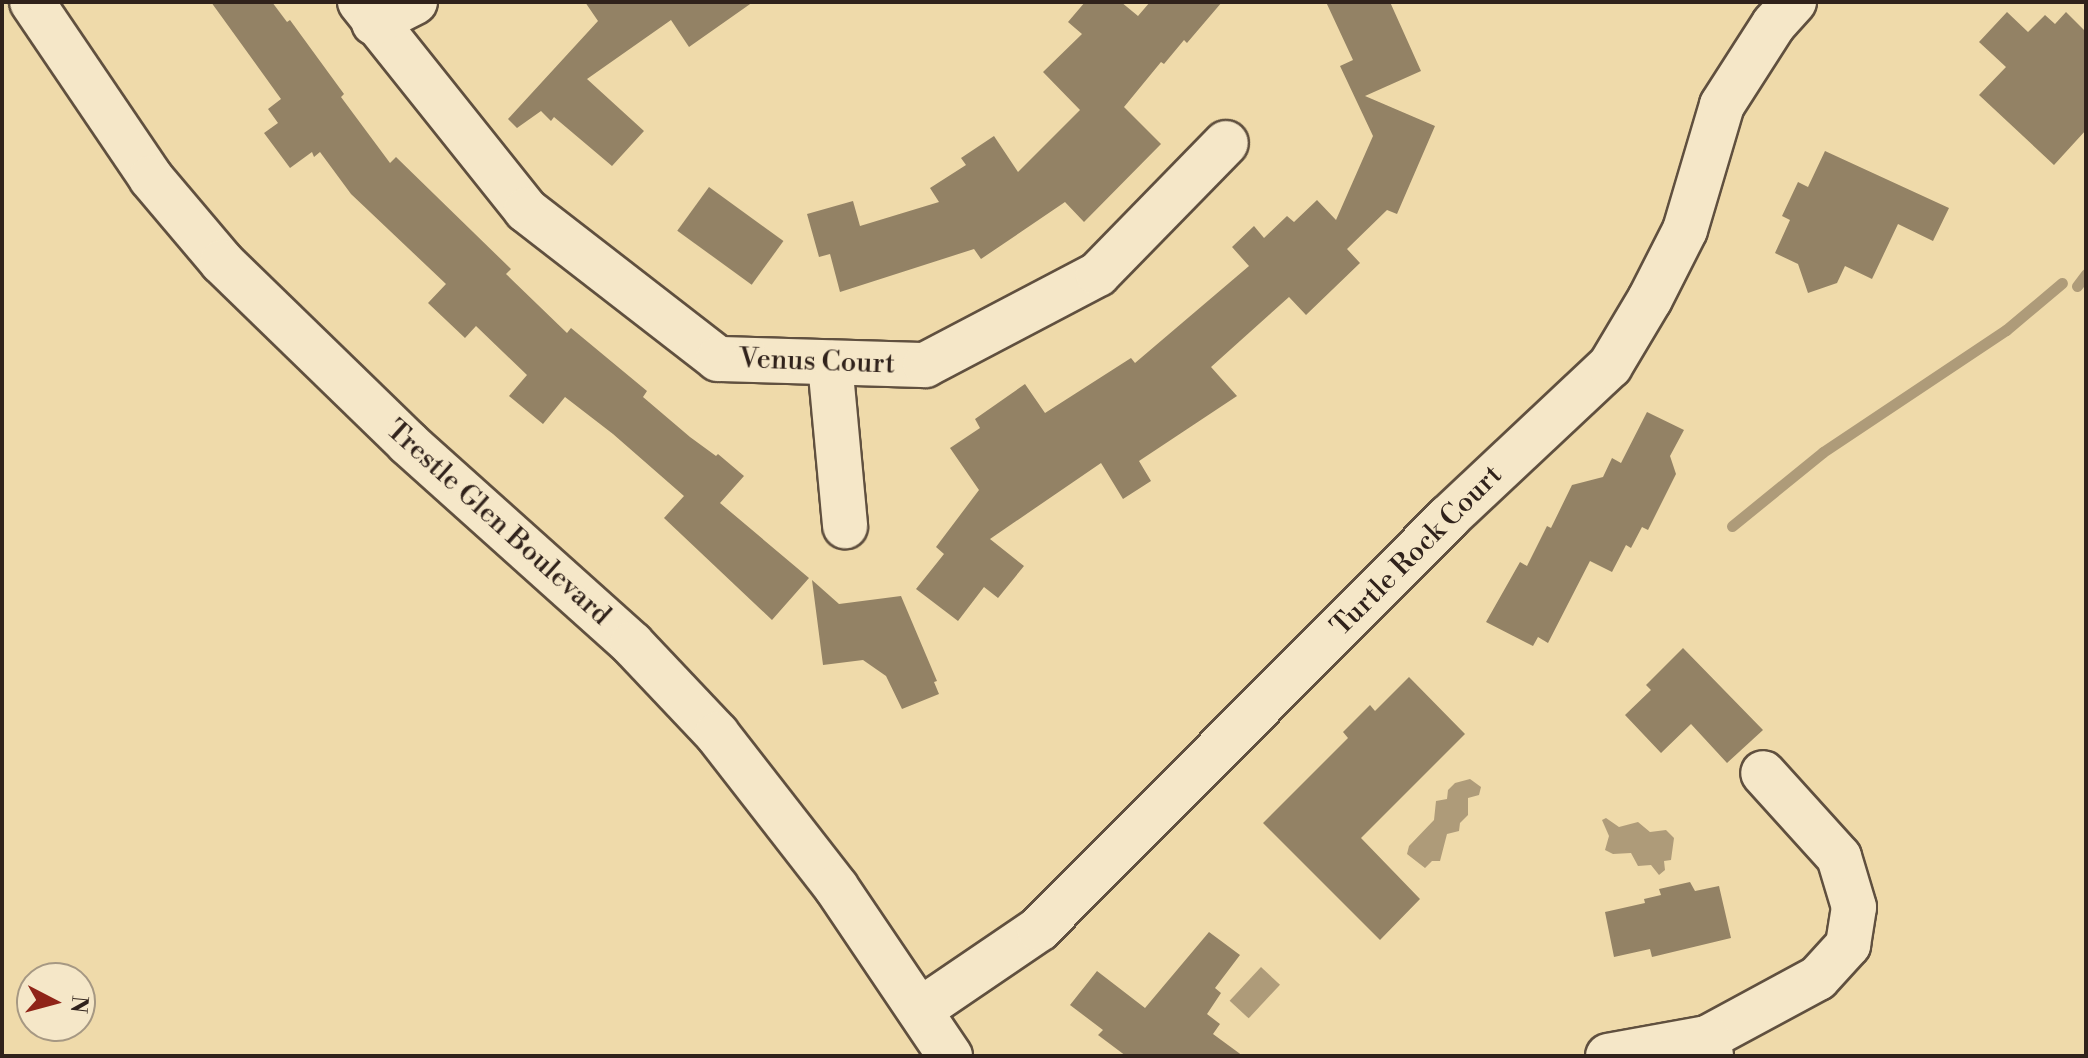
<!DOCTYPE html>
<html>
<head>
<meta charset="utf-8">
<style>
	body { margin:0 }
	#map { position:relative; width:2088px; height:1058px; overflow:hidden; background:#efdaaa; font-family:"Libre Bodoni",serif }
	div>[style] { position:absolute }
	.water>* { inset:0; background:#ae9b79; transform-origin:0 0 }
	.stream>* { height:11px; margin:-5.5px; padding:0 5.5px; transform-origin:5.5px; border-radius:5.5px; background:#ae9b79 }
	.building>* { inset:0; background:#938265; transform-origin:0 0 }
	.roads { filter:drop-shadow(2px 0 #60503f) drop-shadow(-2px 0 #60503f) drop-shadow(0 2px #60503f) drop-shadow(0 -2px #60503f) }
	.minor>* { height:44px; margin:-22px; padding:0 22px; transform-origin:22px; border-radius:22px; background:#f5e7c8 }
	span { translate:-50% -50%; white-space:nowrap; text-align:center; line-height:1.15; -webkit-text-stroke:8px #f5e7c8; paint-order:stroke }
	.street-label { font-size:28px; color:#30221b }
	.frame { position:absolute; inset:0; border:4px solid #30221b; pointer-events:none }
	.north { position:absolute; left:16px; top:962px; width:80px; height:80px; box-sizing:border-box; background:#f5e7c8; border:2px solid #a69883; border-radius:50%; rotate:96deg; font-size:22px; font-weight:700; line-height:32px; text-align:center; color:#30221b }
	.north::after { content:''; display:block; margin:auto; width:28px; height:36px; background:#8f2418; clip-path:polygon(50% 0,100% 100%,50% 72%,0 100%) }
</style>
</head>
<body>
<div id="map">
	<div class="water">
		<i style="clip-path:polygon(1470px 779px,1481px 787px,1479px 795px,1468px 798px,1468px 815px,1460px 823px,1459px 831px,1447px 834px,1440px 861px,1432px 861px,1425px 868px,1407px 854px,1409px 846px,1434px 820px,1436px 801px,1447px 799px,1448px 790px,1455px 783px)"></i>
		<i style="clip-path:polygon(1606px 818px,1619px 827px,1638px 822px,1650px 832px,1666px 830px,1674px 838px,1671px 860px,1664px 861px,1665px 870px,1659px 875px,1651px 865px,1638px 866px,1631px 853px,1613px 854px,1605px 850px,1609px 836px,1602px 820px)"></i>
		<i style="left:1261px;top:967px;width:26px;height:46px;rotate:43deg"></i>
	</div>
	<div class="stream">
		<i style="left:2077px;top:286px;width:15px;rotate:-53deg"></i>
		<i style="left:1732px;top:526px;width:117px;rotate:-39.1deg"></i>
		<i style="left:1823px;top:452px;width:220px;rotate:-33.7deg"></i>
		<i style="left:2006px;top:330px;width:73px;rotate:-40deg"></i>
	</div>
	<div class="building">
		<i style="clip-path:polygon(211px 2px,272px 2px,287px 22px,290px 20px,344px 94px,341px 97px,390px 163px,396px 157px,511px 269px,506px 274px,567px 333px,571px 328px,647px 391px,643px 397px,690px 437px,716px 456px,718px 454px,744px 476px,720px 503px,809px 578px,772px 620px,664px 518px,684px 496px,613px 434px,565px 397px,543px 424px,509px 396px,527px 375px,476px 326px,465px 338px,428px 303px,446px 284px,351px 194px,320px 152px,314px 157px,312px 152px,290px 168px,264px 133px,278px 123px,268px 109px,281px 99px)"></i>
		<i style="clip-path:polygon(585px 2px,753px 2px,689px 47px,671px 20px,587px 79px,644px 131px,612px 166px,554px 117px,551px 121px,541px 111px,517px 128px,508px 119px,598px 21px)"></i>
		<i style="clip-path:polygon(1085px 2px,1121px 2px,1138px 16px,1150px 2px,1222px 2px,1187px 43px,1184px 40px,1164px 64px,1161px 62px,1124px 107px,1161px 144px,1084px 222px,1065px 202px,981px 259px,974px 249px,840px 292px,830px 254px,819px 257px,807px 214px,853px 201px,860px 226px,939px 202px,930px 188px,966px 165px,961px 158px,994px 136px,1018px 172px,1080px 110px,1043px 72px,1082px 34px,1068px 22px)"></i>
		<i style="clip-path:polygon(1326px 2px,1390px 2px,1421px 71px,1365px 96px,1435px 126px,1397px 214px,1387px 210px,1347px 249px,1360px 263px,1306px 315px,1289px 297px,1211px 367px,1237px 396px,1139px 461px,1151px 481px,1123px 499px,1101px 463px,990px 539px,1024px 566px,998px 598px,984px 587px,958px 621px,916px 589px,944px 554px,936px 547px,979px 490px,950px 448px,980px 428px,975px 419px,1025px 384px,1045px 413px,1131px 358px,1135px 363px,1249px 266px,1232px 247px,1254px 226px,1264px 238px,1287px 216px,1294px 222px,1317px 200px,1336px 220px,1373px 136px,1340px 66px,1353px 60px)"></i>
		<i style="clip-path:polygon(2007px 12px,2028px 32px,2045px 15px,2055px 24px,2066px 12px,2086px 32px,2086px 130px,2054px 165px,1979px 95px,2006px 67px,1979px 42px)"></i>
		<i style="clip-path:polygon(1825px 151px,1949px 208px,1933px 241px,1898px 224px,1872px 279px,1845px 266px,1837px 283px,1808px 293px,1798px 264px,1775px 253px,1790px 220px,1782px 216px,1798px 182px,1808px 187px)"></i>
		<i style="left:709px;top:187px;width:92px;height:54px;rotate:36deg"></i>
		<i style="clip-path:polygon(1647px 412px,1684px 430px,1670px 456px,1676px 474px,1648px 530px,1642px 527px,1631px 548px,1626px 545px,1612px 572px,1590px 561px,1548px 643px,1538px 637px,1533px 646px,1486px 622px,1520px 562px,1527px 566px,1547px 526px,1551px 528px,1572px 485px,1603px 477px,1612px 458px,1621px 463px)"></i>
		<i style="clip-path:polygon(812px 580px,839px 604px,901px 596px,937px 681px,934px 682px,939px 694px,902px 709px,886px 676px,863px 660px,823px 665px)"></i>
		<i style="clip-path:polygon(1683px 648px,1763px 730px,1727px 763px,1691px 724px,1661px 753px,1625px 715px,1651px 690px,1646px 685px)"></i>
		<i style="clip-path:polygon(1409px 677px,1465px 734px,1361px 838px,1420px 899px,1380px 940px,1263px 823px,1348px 738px,1343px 732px,1370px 705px,1375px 711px)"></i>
		<i style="clip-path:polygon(1690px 882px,1695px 891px,1719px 886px,1731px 938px,1652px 957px,1650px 949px,1614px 957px,1605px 912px,1645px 903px,1644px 899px,1661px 895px,1659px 889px)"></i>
		<i style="clip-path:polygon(1209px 932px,1240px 955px,1215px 988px,1221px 993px,1207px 1014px,1220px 1024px,1213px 1034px,1243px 1056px,1126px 1056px,1098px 1035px,1103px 1030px,1070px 1005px,1097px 971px,1145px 1008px)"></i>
	</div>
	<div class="roads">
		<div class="minor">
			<i style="left:32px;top:2px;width:212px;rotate:55.9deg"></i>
			<i style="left:151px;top:178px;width:110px;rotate:49.8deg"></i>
			<i style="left:222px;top:262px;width:260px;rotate:44.2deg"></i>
			<i style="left:408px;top:443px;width:301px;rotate:41.9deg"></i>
			<i style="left:632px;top:644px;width:124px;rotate:46.6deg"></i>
			<i style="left:717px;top:734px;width:194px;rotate:52.1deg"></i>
			<i style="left:836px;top:887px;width:204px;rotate:56deg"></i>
			<i style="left:360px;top:2px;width:266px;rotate:51.4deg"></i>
			<i style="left:526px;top:210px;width:243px;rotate:37.8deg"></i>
			<i style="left:718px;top:359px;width:207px;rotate:1.7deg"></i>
			<i style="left:925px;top:365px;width:195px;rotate:-27.7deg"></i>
			<i style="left:1098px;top:274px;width:183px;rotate:-45.7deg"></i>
			<i style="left:374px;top:23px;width:46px;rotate:-27.1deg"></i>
			<i style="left:830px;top:363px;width:164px;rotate:84.7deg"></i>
			<i style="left:920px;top:1010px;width:144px;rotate:-34.2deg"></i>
			<i style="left:1039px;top:929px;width:581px;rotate:-45.14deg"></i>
			<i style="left:1449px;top:517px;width:221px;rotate:-43.2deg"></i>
			<i style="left:1610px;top:366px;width:78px;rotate:-59.2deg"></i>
			<i style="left:1650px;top:299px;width:77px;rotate:-63.1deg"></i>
			<i style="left:1685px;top:230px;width:130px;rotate:-73.5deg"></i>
			<i style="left:1722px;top:105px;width:96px;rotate:-57.3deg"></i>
			<i style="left:1774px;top:24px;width:30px;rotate:-48deg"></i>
			<i style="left:1707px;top:1038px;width:126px;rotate:-28.4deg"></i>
			<i style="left:1818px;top:978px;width:45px;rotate:-47.7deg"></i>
			<i style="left:1848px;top:945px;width:38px;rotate:-81deg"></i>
			<i style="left:1854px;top:907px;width:52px;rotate:-106.7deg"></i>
			<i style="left:1839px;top:857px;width:113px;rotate:-132.1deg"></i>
			<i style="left:1608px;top:1056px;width:101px;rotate:-10.3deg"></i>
			<i style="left:1707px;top:1038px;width:18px;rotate:77deg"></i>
		</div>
	</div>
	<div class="street-label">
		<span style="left:817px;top:362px;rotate:2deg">Venus Court</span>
		<span style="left:498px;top:523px;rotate:42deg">Trestle Glen Boulevard</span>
		<span style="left:1417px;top:551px;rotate:-45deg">Turtle Rock Court</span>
	</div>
	<div class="frame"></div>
	<div class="north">N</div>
</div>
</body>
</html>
